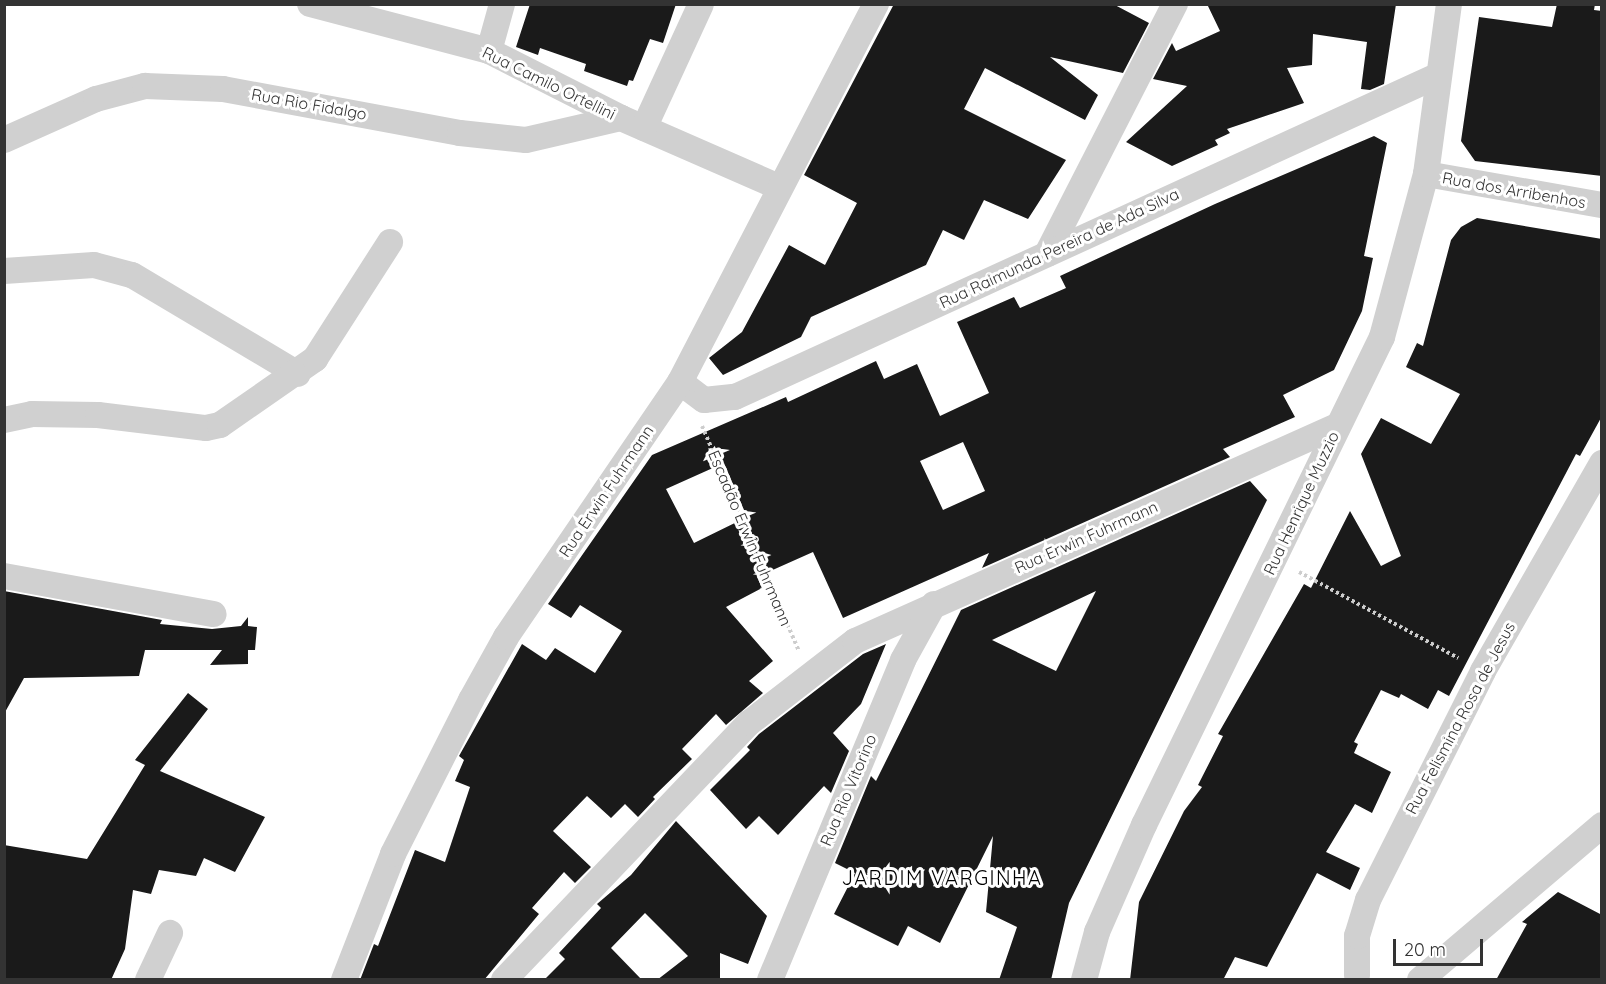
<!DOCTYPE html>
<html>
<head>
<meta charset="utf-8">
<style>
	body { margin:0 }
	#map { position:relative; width:1606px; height:984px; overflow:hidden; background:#fff; font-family:Quicksand,sans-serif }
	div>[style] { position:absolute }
	.building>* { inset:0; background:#1a1a1a }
	.path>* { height:4px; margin-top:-2px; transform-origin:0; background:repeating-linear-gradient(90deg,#cdcdcd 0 3px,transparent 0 6px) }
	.street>* { height:26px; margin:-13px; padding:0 13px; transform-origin:13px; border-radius:13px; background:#d0d0d0 }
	span { translate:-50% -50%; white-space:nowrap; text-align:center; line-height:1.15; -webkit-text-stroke:6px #fff; paint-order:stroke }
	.street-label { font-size:16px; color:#333 }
	.quarter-label { font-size:20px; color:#000; letter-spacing:1.5px }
	.frame { position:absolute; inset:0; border:6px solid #333; pointer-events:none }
	.scale { position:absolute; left:1393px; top:939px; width:90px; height:27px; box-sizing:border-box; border:3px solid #333; border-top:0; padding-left:8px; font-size:18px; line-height:21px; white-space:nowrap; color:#333; -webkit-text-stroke:4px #fff; paint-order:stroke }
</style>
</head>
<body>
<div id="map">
	<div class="building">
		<i style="clip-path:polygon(530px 4px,676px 4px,663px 43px,650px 39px,633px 81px,629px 80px,627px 86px,584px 71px,586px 64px,540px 48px,538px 55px,516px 47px)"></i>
		<i style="clip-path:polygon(894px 4px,1113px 4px,1149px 23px,1123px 73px,1050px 57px,1098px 95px,1085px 120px,985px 68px,964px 109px,1066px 160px,1028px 219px,984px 200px,964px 240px,943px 230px,926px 265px,811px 317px,801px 337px,723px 375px,709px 358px,742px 332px,789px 245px,825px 265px,857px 203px,804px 175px)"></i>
		<i style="clip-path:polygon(1207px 4px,1396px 4px,1384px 84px,1370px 90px,1361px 89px,1367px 42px,1313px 34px,1312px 65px,1287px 68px,1304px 103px,1227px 129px,1230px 133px,1215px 140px,1218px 145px,1172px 166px,1126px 142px,1187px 86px,1153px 79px,1172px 43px,1176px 51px,1220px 31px)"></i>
		<i style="clip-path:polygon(1557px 4px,1595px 4px,1594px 10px,1602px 11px,1602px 176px,1475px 161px,1461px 141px,1479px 17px,1552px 27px)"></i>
		<i style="clip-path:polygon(evenodd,1374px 136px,1387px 143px,1364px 256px,1373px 258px,1362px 311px,1334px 370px,1283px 395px,1295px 417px,1223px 449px,1230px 457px,982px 568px,989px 553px,843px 618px,813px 552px,757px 577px,762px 588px,726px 607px,773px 661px,749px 681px,763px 693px,726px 725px,716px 714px,682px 749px,692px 759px,653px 797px,655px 799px,638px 817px,625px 804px,611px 818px,587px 796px,553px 831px,591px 867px,575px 883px,564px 872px,532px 908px,539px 914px,484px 980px,360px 980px,374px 944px,378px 946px,415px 850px,445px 862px,470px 787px,455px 781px,464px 760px,459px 756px,522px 644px,546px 660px,555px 648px,595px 673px,622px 631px,580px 605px,571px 618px,548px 604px,652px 455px,786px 397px,788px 402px,876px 361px,884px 379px,917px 364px,940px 416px,989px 393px,957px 322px,1014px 297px,1020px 308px,1066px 288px,1060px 276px,1215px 204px,1374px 136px,963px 442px,985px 491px,943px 510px,920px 461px,963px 442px,1374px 136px,724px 463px,747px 517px,694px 543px,666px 489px,724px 463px)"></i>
		<i style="clip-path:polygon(1477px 218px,1602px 239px,1602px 416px,1580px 456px,1576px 454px,1449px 696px,1438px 690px,1428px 709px,1401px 694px,1399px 698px,1381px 690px,1354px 742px,1358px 744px,1354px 753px,1391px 772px,1372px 813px,1355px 804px,1326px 852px,1360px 868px,1350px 890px,1317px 873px,1267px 967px,1235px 957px,1223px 980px,1130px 980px,1139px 902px,1184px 811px,1202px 787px,1198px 785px,1223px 736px,1218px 734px,1304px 584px,1311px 588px,1350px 511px,1381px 566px,1401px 556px,1361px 454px,1381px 418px,1431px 444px,1460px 394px,1406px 367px,1417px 343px,1423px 346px,1451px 240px,1461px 227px)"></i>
		<i style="clip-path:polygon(evenodd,1250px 481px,1267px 500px,1069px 903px,1051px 980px,999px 980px,1017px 927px,986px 912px,993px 836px,940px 943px,908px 926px,898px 946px,834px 914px,855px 873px,835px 863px,871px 776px,876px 781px,961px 610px,1250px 481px,1096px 591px,1056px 671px,992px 640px,1096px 591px)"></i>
		<i style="clip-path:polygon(4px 591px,162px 620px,160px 624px,212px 629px,241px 626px,248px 617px,248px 626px,257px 627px,255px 650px,248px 650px,248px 664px,210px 665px,222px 650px,145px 650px,139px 676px,24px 678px,4px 714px)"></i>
		<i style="clip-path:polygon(886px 644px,861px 704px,833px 733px,849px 751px,831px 793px,824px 786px,778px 835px,759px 816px,746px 829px,710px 790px,750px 750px,747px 747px,759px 734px,863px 654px)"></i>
		<i style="clip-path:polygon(188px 693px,208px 709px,160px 771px,265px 817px,235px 872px,204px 858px,196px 876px,159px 870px,151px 894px,133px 890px,125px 949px,111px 980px,4px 980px,4px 845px,87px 859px,145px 765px,135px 760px)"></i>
		<i style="clip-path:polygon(676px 821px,767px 916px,748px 964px,720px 953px,720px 980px,657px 980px,688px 956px,645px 913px,611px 948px,642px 980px,544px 980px,565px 959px,559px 953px,601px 908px,597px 904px,631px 875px)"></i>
		<i style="clip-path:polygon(1558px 892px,1602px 915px,1602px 980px,1496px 980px,1527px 924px,1522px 922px)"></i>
	</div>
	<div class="path">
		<i style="left:702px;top:426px;width:245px;rotate:66.7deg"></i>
		<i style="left:1299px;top:572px;width:181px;rotate:28.4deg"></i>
	</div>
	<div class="street">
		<i style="left:310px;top:4px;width:185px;rotate:14.7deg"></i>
		<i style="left:489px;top:51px;width:148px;rotate:26.9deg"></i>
		<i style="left:621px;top:118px;width:172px;rotate:23.6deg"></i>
		<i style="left:489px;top:51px;width:49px;rotate:-74.5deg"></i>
		<i style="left:644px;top:128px;width:136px;rotate:-65.3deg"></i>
		<i style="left:4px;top:140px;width:101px;rotate:-24deg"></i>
		<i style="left:96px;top:99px;width:51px;rotate:-14.9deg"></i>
		<i style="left:145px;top:86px;width:78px;rotate:2.2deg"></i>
		<i style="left:223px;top:89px;width:241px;rotate:10.5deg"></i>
		<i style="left:460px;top:133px;width:66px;rotate:6.1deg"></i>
		<i style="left:526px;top:140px;width:98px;rotate:-13deg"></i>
		<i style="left:1426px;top:174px;width:179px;rotate:10deg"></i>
		<i style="left:1047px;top:254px;width:281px;rotate:-62.9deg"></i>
		<i style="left:4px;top:271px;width:90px;rotate:-3.8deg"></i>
		<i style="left:94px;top:265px;width:39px;rotate:15deg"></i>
		<i style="left:132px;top:275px;width:193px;rotate:30.8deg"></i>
		<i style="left:680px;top:382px;width:30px;rotate:37deg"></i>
		<i style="left:704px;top:400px;width:31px;rotate:-6deg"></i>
		<i style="left:735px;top:397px;width:774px;rotate:-24.58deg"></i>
		<i style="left:4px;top:420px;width:29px;rotate:-12deg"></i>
		<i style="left:32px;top:414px;width:66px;rotate:0.9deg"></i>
		<i style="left:98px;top:415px;width:109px;rotate:6.9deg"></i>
		<i style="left:206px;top:428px;width:14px;rotate:-12deg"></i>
		<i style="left:220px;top:425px;width:116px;rotate:-34.8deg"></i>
		<i style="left:315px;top:359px;width:139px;rotate:-57.3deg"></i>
		<i style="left:4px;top:576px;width:213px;rotate:10.3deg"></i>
		<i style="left:1357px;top:976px;width:40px;rotate:-90deg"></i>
		<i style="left:1357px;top:936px;width:38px;rotate:-73deg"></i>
		<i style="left:1368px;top:900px;width:256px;rotate:-63.3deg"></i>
		<i style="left:1483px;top:671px;width:240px;rotate:-60.2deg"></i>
		<i style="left:148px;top:980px;width:52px;rotate:-64.9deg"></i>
		<i style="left:344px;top:980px;width:135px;rotate:-68.7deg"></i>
		<i style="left:393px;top:854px;width:173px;rotate:-63.1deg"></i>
		<i style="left:471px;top:700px;width:72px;rotate:-60.9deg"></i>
		<i style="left:506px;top:637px;width:309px;rotate:-55.7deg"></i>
		<i style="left:680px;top:382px;width:426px;rotate:-62.6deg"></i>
		<i style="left:504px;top:980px;width:355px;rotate:-46.4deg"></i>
		<i style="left:749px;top:723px;width:134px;rotate:-37.7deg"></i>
		<i style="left:855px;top:641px;width:528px;rotate:-24.04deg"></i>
		<i style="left:770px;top:980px;width:347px;rotate:-67.4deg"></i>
		<i style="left:903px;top:660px;width:64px;rotate:-61deg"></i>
		<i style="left:1084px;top:980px;width:50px;rotate:-74.8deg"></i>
		<i style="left:1097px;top:932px;width:117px;rotate:-66.3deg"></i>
		<i style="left:1144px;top:825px;width:543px;rotate:-64deg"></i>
		<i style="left:1382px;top:337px;width:169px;rotate:-74.9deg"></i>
		<i style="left:1426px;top:174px;width:172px;rotate:-82.3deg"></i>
		<i style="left:1420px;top:980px;width:239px;rotate:-40.4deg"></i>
	</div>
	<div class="street-label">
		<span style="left:549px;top:83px;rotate:26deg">Rua Camilo Ortellini</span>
		<span style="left:309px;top:104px;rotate:10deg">Rua Rio Fidalgo</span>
		<span style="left:1514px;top:190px;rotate:10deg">Rua dos Arribenhos</span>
		<span style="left:1059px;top:248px;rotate:-25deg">Rua Raimunda Pereira de Ada Silva</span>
		<span style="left:606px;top:491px;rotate:-56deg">Rua Erwin Fuhrmann</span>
		<span style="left:1301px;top:503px;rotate:-65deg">Rua Henrique Muzzio</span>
		<span style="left:1086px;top:537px;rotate:-24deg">Rua Erwin Fuhrmann</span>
		<span style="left:750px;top:538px;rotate:67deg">Escadão Erwin Fuhrmann</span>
		<span style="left:1460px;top:718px;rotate:-62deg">Rua Felismina Rosa de Jesus</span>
		<span style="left:848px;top:790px;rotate:-67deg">Rua Rio Vitorino</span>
	</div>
	<div class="quarter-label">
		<span style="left:942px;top:877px">JARDIM VARGINHA</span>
	</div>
	<div class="frame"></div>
	<div class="scale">20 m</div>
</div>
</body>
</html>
